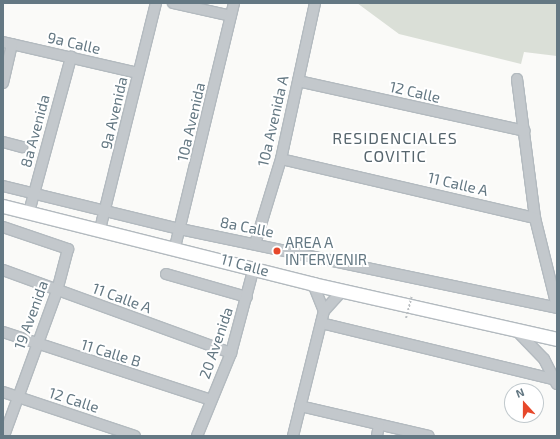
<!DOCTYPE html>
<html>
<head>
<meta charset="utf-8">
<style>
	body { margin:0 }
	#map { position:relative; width:560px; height:439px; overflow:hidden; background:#fafaf8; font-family:"Exo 2",sans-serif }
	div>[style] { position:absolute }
	.green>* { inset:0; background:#dadfd7 }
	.roads { filter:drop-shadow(1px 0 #b3babf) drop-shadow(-1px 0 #b3babf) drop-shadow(0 1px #b3babf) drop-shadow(0 -1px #b3babf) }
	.street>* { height:10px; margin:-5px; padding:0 5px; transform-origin:5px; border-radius:5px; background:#c3c8cc }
	.secondary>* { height:13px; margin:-6.5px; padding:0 6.5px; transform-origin:6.5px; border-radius:6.5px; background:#fff }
	.path-bridge>* { height:2px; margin-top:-1px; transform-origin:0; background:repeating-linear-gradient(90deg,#bbbfc2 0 2px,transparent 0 4px) }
	.dots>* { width:11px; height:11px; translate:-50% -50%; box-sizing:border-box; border:2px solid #fff; border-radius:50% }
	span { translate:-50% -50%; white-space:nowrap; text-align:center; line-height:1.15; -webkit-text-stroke:4px #fff; paint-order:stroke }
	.street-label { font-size:15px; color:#647883 }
	.poi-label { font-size:15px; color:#647883 }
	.left { translate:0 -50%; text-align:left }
	.neighbourhood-label { font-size:16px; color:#57666e; letter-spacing:1px }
	.frame { position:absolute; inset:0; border:4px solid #647883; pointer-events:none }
	.north { position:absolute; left:504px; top:383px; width:40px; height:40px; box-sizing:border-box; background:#fff; border:1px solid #c1c9cd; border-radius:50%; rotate:339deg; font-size:11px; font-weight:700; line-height:16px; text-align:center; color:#647883 }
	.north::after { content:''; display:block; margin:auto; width:14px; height:18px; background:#e7482b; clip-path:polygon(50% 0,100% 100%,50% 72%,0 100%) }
</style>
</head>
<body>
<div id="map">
	<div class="green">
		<i style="clip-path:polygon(357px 3px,557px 3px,557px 56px,524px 52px,521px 64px,399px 34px)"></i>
	</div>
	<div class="roads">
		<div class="street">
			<i style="left:173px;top:3px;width:59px;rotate:12.6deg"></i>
			<i style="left:3px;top:42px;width:139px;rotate:12.9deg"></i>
			<i style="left:517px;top:79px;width:140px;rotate:82.6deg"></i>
			<i style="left:535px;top:218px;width:92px;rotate:76.1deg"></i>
			<i style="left:298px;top:81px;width:232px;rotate:12.4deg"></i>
			<i style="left:3px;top:83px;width:40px;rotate:-77deg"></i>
			<i style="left:3px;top:142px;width:20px;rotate:15deg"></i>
			<i style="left:281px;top:159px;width:261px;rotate:13.1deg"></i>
			<i style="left:3px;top:186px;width:182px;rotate:13.7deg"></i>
			<i style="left:180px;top:229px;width:385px;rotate:11.8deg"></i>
			<i style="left:29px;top:212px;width:161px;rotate:-74.8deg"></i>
			<i style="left:3px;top:227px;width:69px;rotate:18.7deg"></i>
			<i style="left:68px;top:249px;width:43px;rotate:104.7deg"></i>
			<i style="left:57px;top:291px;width:154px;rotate:110.1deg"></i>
			<i style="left:100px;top:229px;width:233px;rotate:-76.1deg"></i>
			<i style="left:255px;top:244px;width:89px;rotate:-73deg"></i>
			<i style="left:281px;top:159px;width:160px;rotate:-77.7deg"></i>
			<i style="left:175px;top:247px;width:251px;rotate:-76.4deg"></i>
			<i style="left:3px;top:270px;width:243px;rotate:20deg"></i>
			<i style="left:166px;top:274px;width:84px;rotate:15.9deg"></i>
			<i style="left:313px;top:284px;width:29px;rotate:68deg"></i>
			<i style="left:321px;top:323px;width:243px;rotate:13.6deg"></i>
			<i style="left:515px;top:329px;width:42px;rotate:46deg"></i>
			<i style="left:544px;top:359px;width:28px;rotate:63deg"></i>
			<i style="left:3px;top:332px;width:219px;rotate:18.1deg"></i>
			<i style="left:3px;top:392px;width:139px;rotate:18.4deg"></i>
			<i style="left:300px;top:406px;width:132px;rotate:13.1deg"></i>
			<i style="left:197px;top:436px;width:90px;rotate:-67.7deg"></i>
			<i style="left:231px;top:353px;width:89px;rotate:-75deg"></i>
			<i style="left:293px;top:436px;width:129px;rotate:-76.1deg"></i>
			<i style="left:324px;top:311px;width:27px;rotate:-48deg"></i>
			<i style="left:377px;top:436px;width:11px;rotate:-80deg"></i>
		</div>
		<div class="secondary">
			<i style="left:3px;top:206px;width:320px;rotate:14.1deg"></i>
			<i style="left:313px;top:284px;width:250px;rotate:12.7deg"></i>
		</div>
	</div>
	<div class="path-bridge">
		<i style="left:406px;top:318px;width:23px;rotate:-75deg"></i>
	</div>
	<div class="dots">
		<i style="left:277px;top:251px;background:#e7482b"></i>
	</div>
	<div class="street-label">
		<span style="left:74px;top:43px;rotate:13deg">9a Calle</span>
		<span style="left:415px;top:92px;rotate:13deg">12 Calle</span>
		<span style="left:114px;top:113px;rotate:-77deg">9a Avenida</span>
		<span style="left:273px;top:121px;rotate:-77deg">10a Avenida A</span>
		<span style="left:191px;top:122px;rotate:-77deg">10a Avenida</span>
		<span style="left:35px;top:131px;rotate:-75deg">8a Avenida</span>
		<span style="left:458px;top:184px;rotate:13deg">11 Calle A</span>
		<span style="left:247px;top:227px;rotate:11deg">8a Calle</span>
		<span style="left:245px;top:265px;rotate:15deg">11 Calle</span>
		<span style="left:122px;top:298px;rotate:20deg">11 Calle A</span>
		<span style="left:31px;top:315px;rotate:-70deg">19 Avenida</span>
		<span style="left:216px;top:343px;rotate:-71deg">20 Avenida</span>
		<span style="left:111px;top:353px;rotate:17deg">11 Calle B</span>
		<span style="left:74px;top:400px;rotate:18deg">12 Calle</span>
	</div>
	<div class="poi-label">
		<span class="left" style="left:285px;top:251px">AREA A<br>INTERVENIR</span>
	</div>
	<div class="neighbourhood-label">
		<span style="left:395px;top:147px">RESIDENCIALES<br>COVITIC</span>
	</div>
	<div class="frame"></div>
	<div class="north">N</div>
</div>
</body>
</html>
